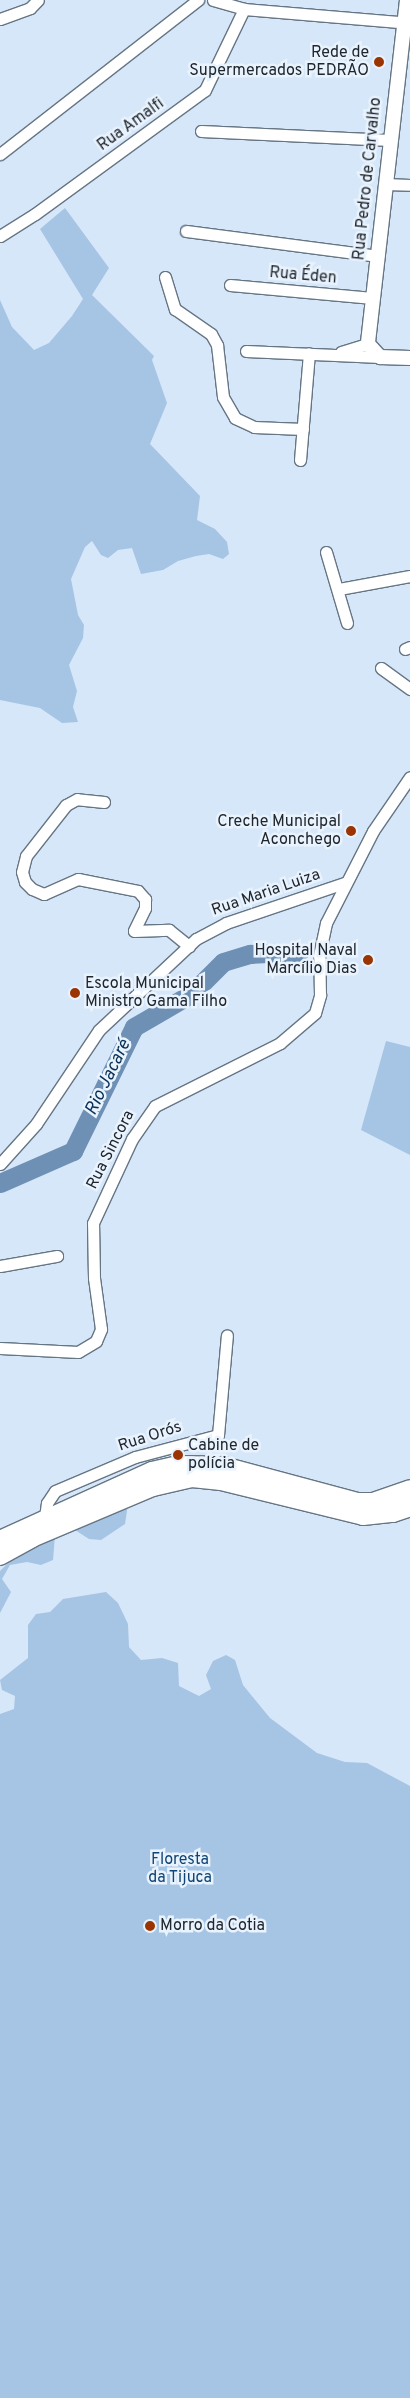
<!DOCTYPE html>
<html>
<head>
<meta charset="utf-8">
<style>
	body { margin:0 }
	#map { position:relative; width:410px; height:2398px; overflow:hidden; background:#d6e7f9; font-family:Overpass,sans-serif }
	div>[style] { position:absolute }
	.green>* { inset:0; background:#a6c4e4 }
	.river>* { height:19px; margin:-9.5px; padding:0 9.5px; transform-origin:9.5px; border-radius:9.5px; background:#6e90b4 }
	.roads { filter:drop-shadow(1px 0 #667584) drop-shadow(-1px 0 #667584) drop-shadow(0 1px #667584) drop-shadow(0 -1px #667584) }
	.minor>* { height:11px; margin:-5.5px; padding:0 5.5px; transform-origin:5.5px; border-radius:5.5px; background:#fff }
	.tertiary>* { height:14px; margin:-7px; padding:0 7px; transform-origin:7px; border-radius:7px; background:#fff }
	.primary>* { height:18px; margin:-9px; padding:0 9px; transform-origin:9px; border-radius:9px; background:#fff }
	.dots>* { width:14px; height:14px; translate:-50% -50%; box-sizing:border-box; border:2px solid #e9f3fe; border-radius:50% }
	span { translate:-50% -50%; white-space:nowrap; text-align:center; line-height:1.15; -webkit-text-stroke:5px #e9f3fe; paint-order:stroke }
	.poi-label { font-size:16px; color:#20262d }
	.right { translate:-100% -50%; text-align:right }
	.left { translate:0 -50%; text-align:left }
	.street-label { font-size:16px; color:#20262d }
	.park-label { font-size:16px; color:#0f4474 }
	.water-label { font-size:18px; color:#0a3155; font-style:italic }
</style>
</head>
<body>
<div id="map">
	<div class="green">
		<i style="clip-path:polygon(65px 208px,109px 268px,92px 295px,154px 356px,152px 360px,167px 403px,150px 444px,200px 496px,197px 520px,215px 529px,227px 542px,229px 554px,223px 559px,209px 554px,196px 556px,178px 561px,163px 570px,141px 574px,132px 548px,118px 550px,108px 558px,101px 555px,92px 541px,85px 547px,71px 579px,78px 615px,84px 625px,83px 638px,69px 665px,77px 691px,73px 707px,78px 722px,62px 723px,40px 708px,0 700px,0 300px,12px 327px,34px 350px,49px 343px,72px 316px,83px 299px,40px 229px)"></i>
		<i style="clip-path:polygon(386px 1041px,410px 1047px,410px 1155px,361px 1130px)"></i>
		<i style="clip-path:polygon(128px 1504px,125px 1524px,101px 1540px,89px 1539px,75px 1530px,55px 1535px,53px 1560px,41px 1565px,27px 1562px,10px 1565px,2px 1579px,11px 1592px,0 1613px,0 1571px,6px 1565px,33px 1544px)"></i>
		<i style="clip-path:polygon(106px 1592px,118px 1603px,128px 1624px,129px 1647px,141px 1660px,162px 1658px,178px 1663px,179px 1686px,199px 1696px,211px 1689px,206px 1675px,213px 1661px,226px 1655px,235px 1660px,243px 1685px,270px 1718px,317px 1753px,345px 1762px,367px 1763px,410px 1786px,410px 2398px,0 2398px,0 1714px,14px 1709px,15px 1696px,2px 1690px,0 1680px,28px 1658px,28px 1625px,36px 1614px,50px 1612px,63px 1599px)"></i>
	</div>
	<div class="river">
		<i style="left:0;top:1183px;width:80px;rotate:-23.7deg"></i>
		<i style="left:73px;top:1151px;width:138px;rotate:-63.8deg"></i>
		<i style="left:134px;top:1027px;width:66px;rotate:-30.1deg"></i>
		<i style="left:191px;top:994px;width:45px;rotate:-45deg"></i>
		<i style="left:223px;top:962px;width:28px;rotate:-17deg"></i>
		<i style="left:250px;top:954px;width:17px;rotate:-3deg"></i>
		<i style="left:267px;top:953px;width:37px;rotate:16deg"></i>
	</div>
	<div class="roads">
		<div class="minor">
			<i style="left:213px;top:0;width:32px;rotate:16deg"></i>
			<i style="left:244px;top:9px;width:167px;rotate:4.8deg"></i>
			<i style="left:0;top:19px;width:32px;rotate:-20deg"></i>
			<i style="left:30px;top:8px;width:11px;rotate:-45deg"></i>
			<i style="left:201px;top:131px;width:189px;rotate:2.7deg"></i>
			<i style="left:0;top:154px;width:251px;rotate:-37.9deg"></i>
			<i style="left:385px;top:184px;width:25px;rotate:2deg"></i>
			<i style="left:186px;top:231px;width:194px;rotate:7.4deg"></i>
			<i style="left:0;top:236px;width:41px;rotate:-32.2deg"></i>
			<i style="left:35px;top:214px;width:210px;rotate:-36.1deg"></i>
			<i style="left:205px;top:90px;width:90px;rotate:-64.3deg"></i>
			<i style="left:165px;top:277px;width:34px;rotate:73deg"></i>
			<i style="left:175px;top:309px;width:44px;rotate:34.8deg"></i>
			<i style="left:211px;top:334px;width:13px;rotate:61deg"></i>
			<i style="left:217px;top:345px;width:52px;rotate:83.4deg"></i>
			<i style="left:223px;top:397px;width:24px;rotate:60deg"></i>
			<i style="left:235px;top:418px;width:21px;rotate:25deg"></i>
			<i style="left:254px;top:427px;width:49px;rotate:2.3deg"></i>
			<i style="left:230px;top:285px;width:143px;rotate:5.2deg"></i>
			<i style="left:246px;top:351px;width:134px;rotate:2.6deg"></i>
			<i style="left:341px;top:352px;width:28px;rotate:-17deg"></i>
			<i style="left:300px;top:460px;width:107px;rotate:-85.2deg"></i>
			<i style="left:326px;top:552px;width:74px;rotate:73.5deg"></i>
			<i style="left:339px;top:589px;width:72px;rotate:-10.4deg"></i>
			<i style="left:405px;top:649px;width:5px;rotate:-22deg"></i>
			<i style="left:381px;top:668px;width:36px;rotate:36deg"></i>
			<i style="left:104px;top:802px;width:27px;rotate:-174deg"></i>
			<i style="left:77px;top:799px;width:13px;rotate:151deg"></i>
			<i style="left:66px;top:805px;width:65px;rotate:128.1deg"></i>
			<i style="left:26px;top:856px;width:16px;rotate:104deg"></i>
			<i style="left:22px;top:872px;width:10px;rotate:73deg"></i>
			<i style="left:25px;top:882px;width:10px;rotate:45deg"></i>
			<i style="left:32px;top:889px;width:13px;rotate:23deg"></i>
			<i style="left:44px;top:894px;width:37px;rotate:-24deg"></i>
			<i style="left:78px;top:879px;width:61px;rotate:11.3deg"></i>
			<i style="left:138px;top:891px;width:11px;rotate:49deg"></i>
			<i style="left:145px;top:899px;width:9px;rotate:90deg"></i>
			<i style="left:145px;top:908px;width:25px;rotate:116deg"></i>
			<i style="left:134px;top:931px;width:35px;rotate:-2deg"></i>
			<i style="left:169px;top:930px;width:26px;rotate:39deg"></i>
			<i style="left:0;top:1164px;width:54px;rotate:-48deg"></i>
			<i style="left:36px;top:1124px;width:113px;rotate:-56.2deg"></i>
			<i style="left:99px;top:1030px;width:133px;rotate:-43.2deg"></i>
			<i style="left:196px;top:939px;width:34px;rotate:-28deg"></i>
			<i style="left:226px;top:923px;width:125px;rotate:-18.7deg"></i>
			<i style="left:0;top:1266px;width:58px;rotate:-10deg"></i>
			<i style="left:0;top:1348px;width:78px;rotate:2.9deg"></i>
			<i style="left:78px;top:1352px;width:21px;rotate:-31deg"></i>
			<i style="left:96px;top:1341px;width:13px;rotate:-67deg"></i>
			<i style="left:101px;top:1329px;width:51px;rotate:-97.8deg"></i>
			<i style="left:94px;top:1278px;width:55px;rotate:-91deg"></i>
			<i style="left:93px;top:1223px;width:93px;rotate:-65.1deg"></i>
			<i style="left:132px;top:1139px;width:40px;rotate:-55.1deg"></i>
			<i style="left:155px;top:1106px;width:140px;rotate:-26.7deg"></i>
			<i style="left:280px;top:1043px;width:46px;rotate:-40.6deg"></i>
			<i style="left:315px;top:1013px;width:19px;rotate:-74deg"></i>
			<i style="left:320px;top:995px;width:39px;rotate:-91deg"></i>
			<i style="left:319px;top:956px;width:34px;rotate:-78deg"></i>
			<i style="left:326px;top:923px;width:103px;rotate:-62.9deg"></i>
			<i style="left:373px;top:831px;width:65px;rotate:-55.6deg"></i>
			<i style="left:45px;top:1517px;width:14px;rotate:-82deg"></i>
			<i style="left:47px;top:1503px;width:14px;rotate:-56deg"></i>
			<i style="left:55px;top:1491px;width:87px;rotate:-23deg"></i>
			<i style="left:135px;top:1457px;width:86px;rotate:-14.8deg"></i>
			<i style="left:218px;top:1435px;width:100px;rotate:-84.9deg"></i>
		</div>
		<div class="tertiary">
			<i style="left:407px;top:0;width:346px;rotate:96.5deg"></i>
			<i style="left:368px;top:344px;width:18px;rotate:47deg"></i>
			<i style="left:380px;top:357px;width:30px;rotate:2deg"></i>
		</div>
		<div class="primary">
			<i style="left:0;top:1540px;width:167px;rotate:-24.4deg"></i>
			<i style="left:152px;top:1471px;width:28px;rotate:-13deg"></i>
			<i style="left:179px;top:1465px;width:44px;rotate:1.3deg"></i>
			<i style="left:223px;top:1466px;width:139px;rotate:15deg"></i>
			<i style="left:357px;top:1502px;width:16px"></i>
			<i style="left:373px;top:1502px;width:39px;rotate:-19deg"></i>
			<i style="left:0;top:1556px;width:37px;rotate:-29deg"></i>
			<i style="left:32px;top:1538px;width:131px;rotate:-22.9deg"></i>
			<i style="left:153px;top:1487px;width:40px;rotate:-13deg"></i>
			<i style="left:192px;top:1478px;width:29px;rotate:6deg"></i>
			<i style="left:221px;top:1481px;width:146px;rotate:13.8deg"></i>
			<i style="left:363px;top:1516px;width:30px;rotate:-6deg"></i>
			<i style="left:393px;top:1513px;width:18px;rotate:-19deg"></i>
		</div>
	</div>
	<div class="dots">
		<i style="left:379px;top:62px;background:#9a3503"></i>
		<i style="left:351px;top:831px;background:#9a3503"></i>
		<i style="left:368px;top:960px;background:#9a3503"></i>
		<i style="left:75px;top:993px;background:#9a3503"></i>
		<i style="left:178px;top:1455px;background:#9a3503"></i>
		<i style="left:150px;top:1926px;background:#9a3503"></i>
	</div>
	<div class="poi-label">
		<span class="right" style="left:369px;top:62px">Rede de<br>Supermercados PEDRÃO</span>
		<span class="right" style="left:341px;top:831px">Creche Municipal<br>Aconchego</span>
		<span class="right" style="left:357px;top:960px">Hospital Naval<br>Marcílio Dias</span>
		<span class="left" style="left:85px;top:993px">Escola Municipal<br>Ministro Gama Filho</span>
		<span class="left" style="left:188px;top:1455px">Cabine de<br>polícia</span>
		<span class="left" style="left:160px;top:1926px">Morro da Cotia</span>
	</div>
	<div class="street-label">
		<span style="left:131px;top:125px;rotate:-36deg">Rua Amalfi</span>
		<span style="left:368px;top:179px;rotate:-84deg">Rua Pedro de Carvalho</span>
		<span style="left:303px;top:276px;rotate:5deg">Rua Éden</span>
		<span style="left:266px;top:893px;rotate:-19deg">Rua Maria Luiza</span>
		<span style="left:111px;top:1150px;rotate:-63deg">Rua Sincora</span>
		<span style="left:150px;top:1437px;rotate:-18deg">Rua Orós</span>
	</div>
	<div class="park-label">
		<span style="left:180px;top:1869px">Floresta<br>da Tijuca</span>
	</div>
	<div class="water-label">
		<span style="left:109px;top:1078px;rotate:-64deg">Rio Jacaré</span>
	</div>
</div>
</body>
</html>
